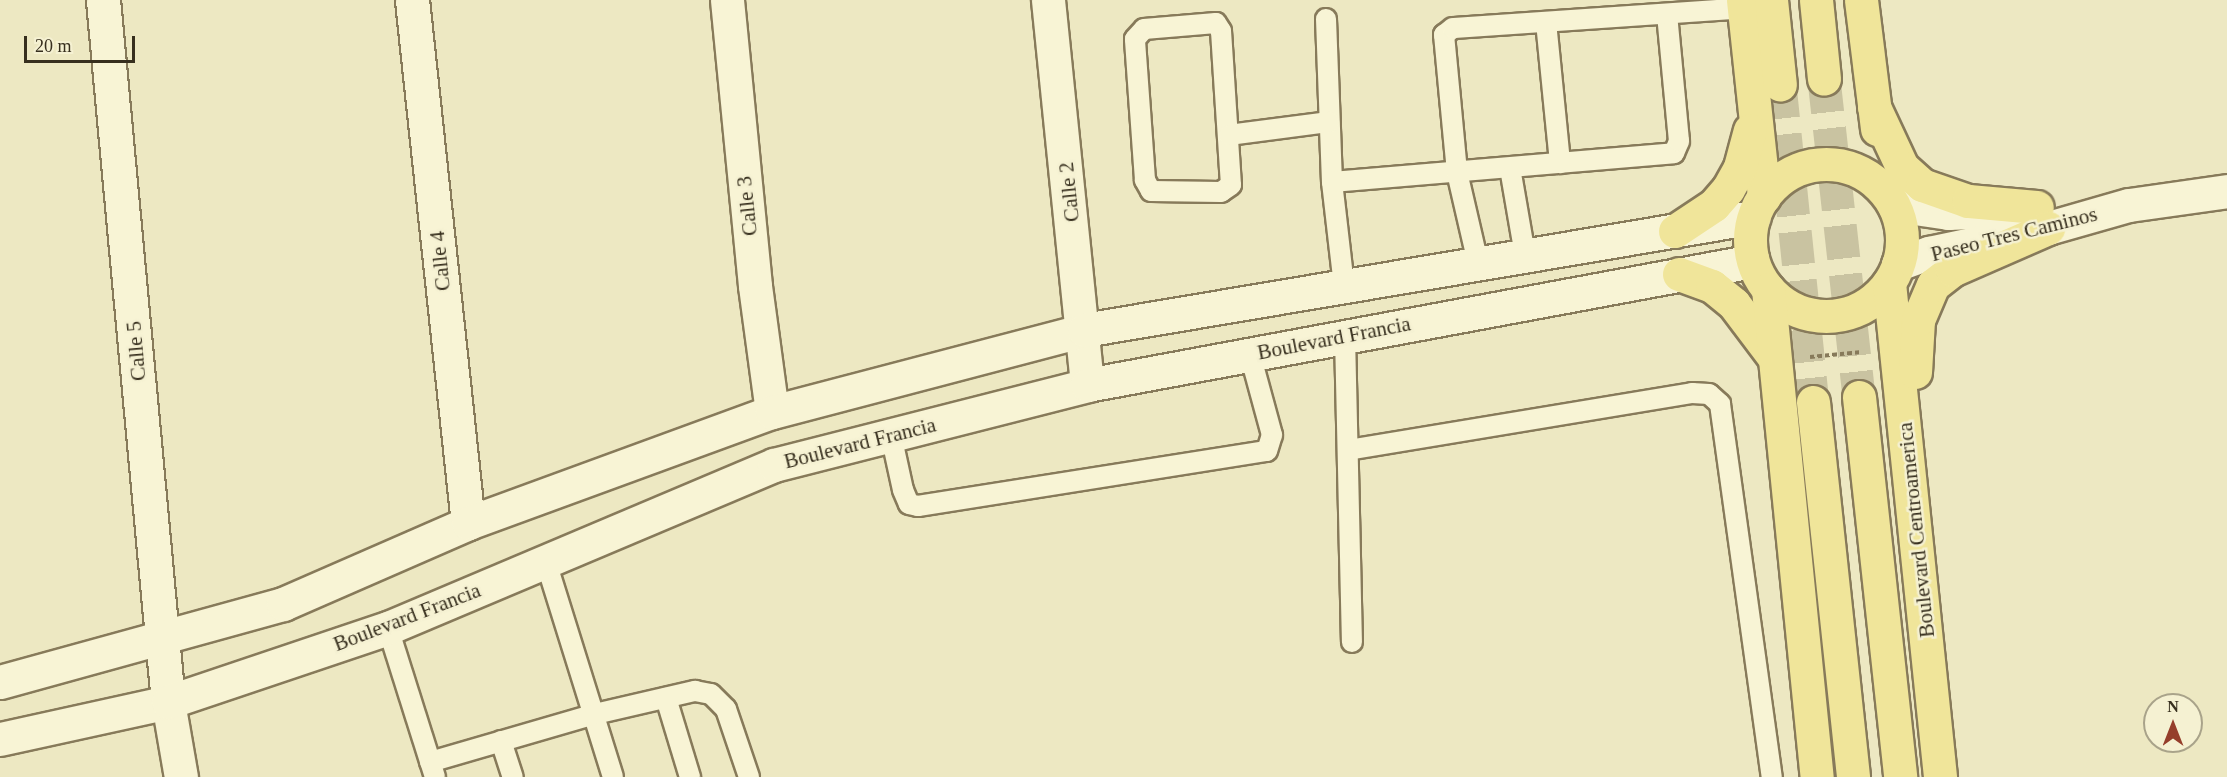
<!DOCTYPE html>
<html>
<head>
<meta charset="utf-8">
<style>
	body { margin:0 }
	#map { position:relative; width:2227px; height:777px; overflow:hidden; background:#ede8c2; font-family:Georgia,serif }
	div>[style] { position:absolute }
	.primary-tunnel>* { height:33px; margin-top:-16.5px; transform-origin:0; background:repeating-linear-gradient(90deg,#c9c3a1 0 33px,transparent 0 49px) }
	.path>* { height:4px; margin-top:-2px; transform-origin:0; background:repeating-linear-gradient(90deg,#877a5a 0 4.5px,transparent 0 7.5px) }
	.roads { filter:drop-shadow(2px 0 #877a5a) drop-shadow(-2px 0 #877a5a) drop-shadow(0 2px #877a5a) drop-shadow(0 -2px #877a5a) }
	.lane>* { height:20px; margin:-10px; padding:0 10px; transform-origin:10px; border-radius:10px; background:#f8f4d5 }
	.street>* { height:33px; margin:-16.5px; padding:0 16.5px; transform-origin:16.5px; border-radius:16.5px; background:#f8f4d5 }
	.secondary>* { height:33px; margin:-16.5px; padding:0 16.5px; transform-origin:16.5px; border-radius:16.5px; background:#f8f4d5 }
	.primary>* { height:33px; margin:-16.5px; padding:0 16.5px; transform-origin:16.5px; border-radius:16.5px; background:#f0e59a }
	.primary>.ring { margin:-16.5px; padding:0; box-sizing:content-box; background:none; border:33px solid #f0e59a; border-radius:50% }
	span { translate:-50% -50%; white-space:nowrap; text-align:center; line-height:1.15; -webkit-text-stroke:5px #f5f1d2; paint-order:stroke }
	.street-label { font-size:21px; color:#372f1e }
	.north { position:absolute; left:2143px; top:693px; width:60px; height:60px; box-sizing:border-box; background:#f5f1d2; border:2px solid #a9a38a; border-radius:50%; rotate:0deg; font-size:16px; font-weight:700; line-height:24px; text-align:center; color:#372f1e }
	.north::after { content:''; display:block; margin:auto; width:21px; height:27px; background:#953e2b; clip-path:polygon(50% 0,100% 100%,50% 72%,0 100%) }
	.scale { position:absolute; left:24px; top:36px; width:111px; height:27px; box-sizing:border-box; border:3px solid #372f1e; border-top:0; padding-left:8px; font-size:18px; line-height:21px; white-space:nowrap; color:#372f1e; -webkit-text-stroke:4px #f5f1d2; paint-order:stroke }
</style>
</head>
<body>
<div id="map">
	<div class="primary-tunnel">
		<i style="left:1824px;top:79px;width:320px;rotate:83.7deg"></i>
		<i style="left:1780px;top:85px;width:319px;rotate:84.1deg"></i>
	</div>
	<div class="path">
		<i style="left:1810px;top:357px;width:52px;rotate:-5.5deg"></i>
	</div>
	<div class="roads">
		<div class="lane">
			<i style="left:1326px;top:19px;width:163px;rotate:87.9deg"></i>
			<i style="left:1332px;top:182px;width:105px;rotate:83.4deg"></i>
			<i style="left:1546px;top:22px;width:142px;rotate:84.3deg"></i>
			<i style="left:1216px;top:23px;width:9px;rotate:58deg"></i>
			<i style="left:1221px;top:31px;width:154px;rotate:86.3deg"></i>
			<i style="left:1231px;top:185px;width:12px;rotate:145deg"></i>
			<i style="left:1221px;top:192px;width:70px;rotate:-179.2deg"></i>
			<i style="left:1151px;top:191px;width:13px;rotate:-119deg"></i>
			<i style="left:1145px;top:180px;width:141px;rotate:-94.1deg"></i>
			<i style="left:1135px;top:39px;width:13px;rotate:-48deg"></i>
			<i style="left:1144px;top:29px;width:72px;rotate:-4.8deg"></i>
			<i style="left:1229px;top:135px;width:101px;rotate:-7.4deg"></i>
			<i style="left:1510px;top:168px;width:88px;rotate:80.2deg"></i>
			<i style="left:1332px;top:182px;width:343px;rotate:-4.8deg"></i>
			<i style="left:1674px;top:153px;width:13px;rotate:-67deg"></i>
			<i style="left:1679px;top:141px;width:127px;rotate:-95.4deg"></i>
			<i style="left:1478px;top:263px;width:93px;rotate:-103deg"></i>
			<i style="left:1457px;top:172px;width:138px;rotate:-95.4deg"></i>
			<i style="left:1444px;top:35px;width:11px;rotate:-38deg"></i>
			<i style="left:1453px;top:28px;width:292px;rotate:-3.9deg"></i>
			<i style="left:1345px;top:336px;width:306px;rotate:88.7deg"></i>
			<i style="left:891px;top:435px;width:56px;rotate:77.7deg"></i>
			<i style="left:903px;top:490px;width:15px;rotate:67deg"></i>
			<i style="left:909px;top:504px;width:9px;rotate:13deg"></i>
			<i style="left:918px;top:506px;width:353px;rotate:-9deg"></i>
			<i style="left:1267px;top:451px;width:17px;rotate:-73deg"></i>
			<i style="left:1272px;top:435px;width:84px;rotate:-105.2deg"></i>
			<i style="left:1348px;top:450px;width:349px;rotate:-9.4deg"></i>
			<i style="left:1692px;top:393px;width:17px;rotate:3deg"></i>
			<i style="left:1709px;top:394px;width:15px;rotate:42deg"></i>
			<i style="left:1720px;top:404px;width:377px;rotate:82.1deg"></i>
			<i style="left:546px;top:562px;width:225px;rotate:72.7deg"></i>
			<i style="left:388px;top:628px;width:156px;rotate:72.5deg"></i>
			<i style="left:666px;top:698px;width:83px;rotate:73.1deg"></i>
			<i style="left:501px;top:741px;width:38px;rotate:72deg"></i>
			<i style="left:430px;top:762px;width:172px;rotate:-16.2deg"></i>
			<i style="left:595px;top:714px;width:103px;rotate:-13deg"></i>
			<i style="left:695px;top:691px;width:16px;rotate:11deg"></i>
			<i style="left:711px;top:694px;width:21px;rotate:45deg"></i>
			<i style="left:726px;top:709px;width:72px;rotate:71.3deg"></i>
		</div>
		<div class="street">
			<i style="left:103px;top:0;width:705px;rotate:84.71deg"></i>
			<i style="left:168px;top:702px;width:76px;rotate:80.2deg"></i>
			<i style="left:412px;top:0;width:526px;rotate:83.89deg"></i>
			<i style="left:727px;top:0;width:287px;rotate:84.4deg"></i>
			<i style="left:755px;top:286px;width:127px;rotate:82.3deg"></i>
			<i style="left:1048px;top:0;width:387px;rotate:84.2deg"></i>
		</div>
		<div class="secondary">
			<i style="left:1894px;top:205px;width:55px;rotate:8.4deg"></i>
			<i style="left:1948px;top:213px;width:49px;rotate:-2.3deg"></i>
			<i style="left:1898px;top:264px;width:33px;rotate:-20deg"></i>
			<i style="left:1929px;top:253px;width:122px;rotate:-11.9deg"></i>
			<i style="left:2048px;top:228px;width:84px;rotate:-15.9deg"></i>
			<i style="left:2129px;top:205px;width:99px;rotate:-8.1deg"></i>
			<i style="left:0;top:682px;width:294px;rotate:-15.4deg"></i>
			<i style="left:283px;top:604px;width:202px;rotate:-23.6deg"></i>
			<i style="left:468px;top:523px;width:324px;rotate:-20.1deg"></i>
			<i style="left:772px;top:412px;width:323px;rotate:-14.7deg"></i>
			<i style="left:1084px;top:330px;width:679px;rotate:-9.57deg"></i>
			<i style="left:0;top:739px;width:172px;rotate:-12.4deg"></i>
			<i style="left:168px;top:702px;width:232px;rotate:-18.6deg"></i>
			<i style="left:388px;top:628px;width:419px;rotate:-22.9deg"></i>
			<i style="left:774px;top:465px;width:323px;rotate:-14.3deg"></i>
			<i style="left:1087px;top:385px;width:677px;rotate:-10.55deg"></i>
		</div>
		<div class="primary">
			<i style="left:1743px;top:0;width:198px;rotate:83.9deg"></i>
			<i style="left:1771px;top:0;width:85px;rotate:84deg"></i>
			<i style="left:1816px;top:0;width:79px;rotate:84.2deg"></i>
			<i style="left:1861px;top:0;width:130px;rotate:82.9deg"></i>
			<i style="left:1874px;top:107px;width:66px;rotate:65deg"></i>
			<i style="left:1902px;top:167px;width:27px;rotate:42deg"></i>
			<i style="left:1922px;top:185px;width:49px;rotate:19.2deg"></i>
			<i style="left:1968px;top:201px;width:69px;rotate:5deg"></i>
			<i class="ring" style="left:1750px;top:164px;width:119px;height:119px"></i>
			<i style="left:1675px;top:231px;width:47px;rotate:-33.7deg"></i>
			<i style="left:1714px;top:205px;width:21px;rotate:-49deg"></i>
			<i style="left:1728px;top:189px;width:25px;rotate:-61deg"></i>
			<i style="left:1740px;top:167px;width:38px;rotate:-75deg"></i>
			<i style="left:1679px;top:274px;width:35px;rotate:20deg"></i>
			<i style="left:1712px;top:286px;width:28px;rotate:39deg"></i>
			<i style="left:1734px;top:304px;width:66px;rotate:53deg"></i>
			<i style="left:1889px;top:283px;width:497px;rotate:84.1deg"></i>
			<i style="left:1768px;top:289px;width:490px;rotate:84.3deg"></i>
			<i style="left:1915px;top:372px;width:52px;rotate:-86.7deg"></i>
			<i style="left:1918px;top:320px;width:38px;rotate:-67deg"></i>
			<i style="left:1933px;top:285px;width:24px;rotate:-38deg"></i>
			<i style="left:1952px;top:270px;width:105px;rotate:-23.6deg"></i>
			<i style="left:1859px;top:397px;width:382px;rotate:83.8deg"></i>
			<i style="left:1813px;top:402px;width:377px;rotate:83.9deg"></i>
		</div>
	</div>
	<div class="street-label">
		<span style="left:1069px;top:192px;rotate:-96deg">Calle 2</span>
		<span style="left:747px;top:206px;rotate:-96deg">Calle 3</span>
		<span style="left:2014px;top:234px;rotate:-14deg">Paseo Tres Caminos</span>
		<span style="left:440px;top:261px;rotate:-96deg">Calle 4</span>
		<span style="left:1334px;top:338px;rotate:-11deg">Boulevard Francia</span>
		<span style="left:136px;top:351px;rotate:-95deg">Calle 5</span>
		<span style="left:860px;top:443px;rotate:-14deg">Boulevard Francia</span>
		<span style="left:1916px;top:530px;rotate:-96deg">Boulevard Centroamerica</span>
		<span style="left:407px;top:617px;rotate:-21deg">Boulevard Francia</span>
	</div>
	<div class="north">N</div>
	<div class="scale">20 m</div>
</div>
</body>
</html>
